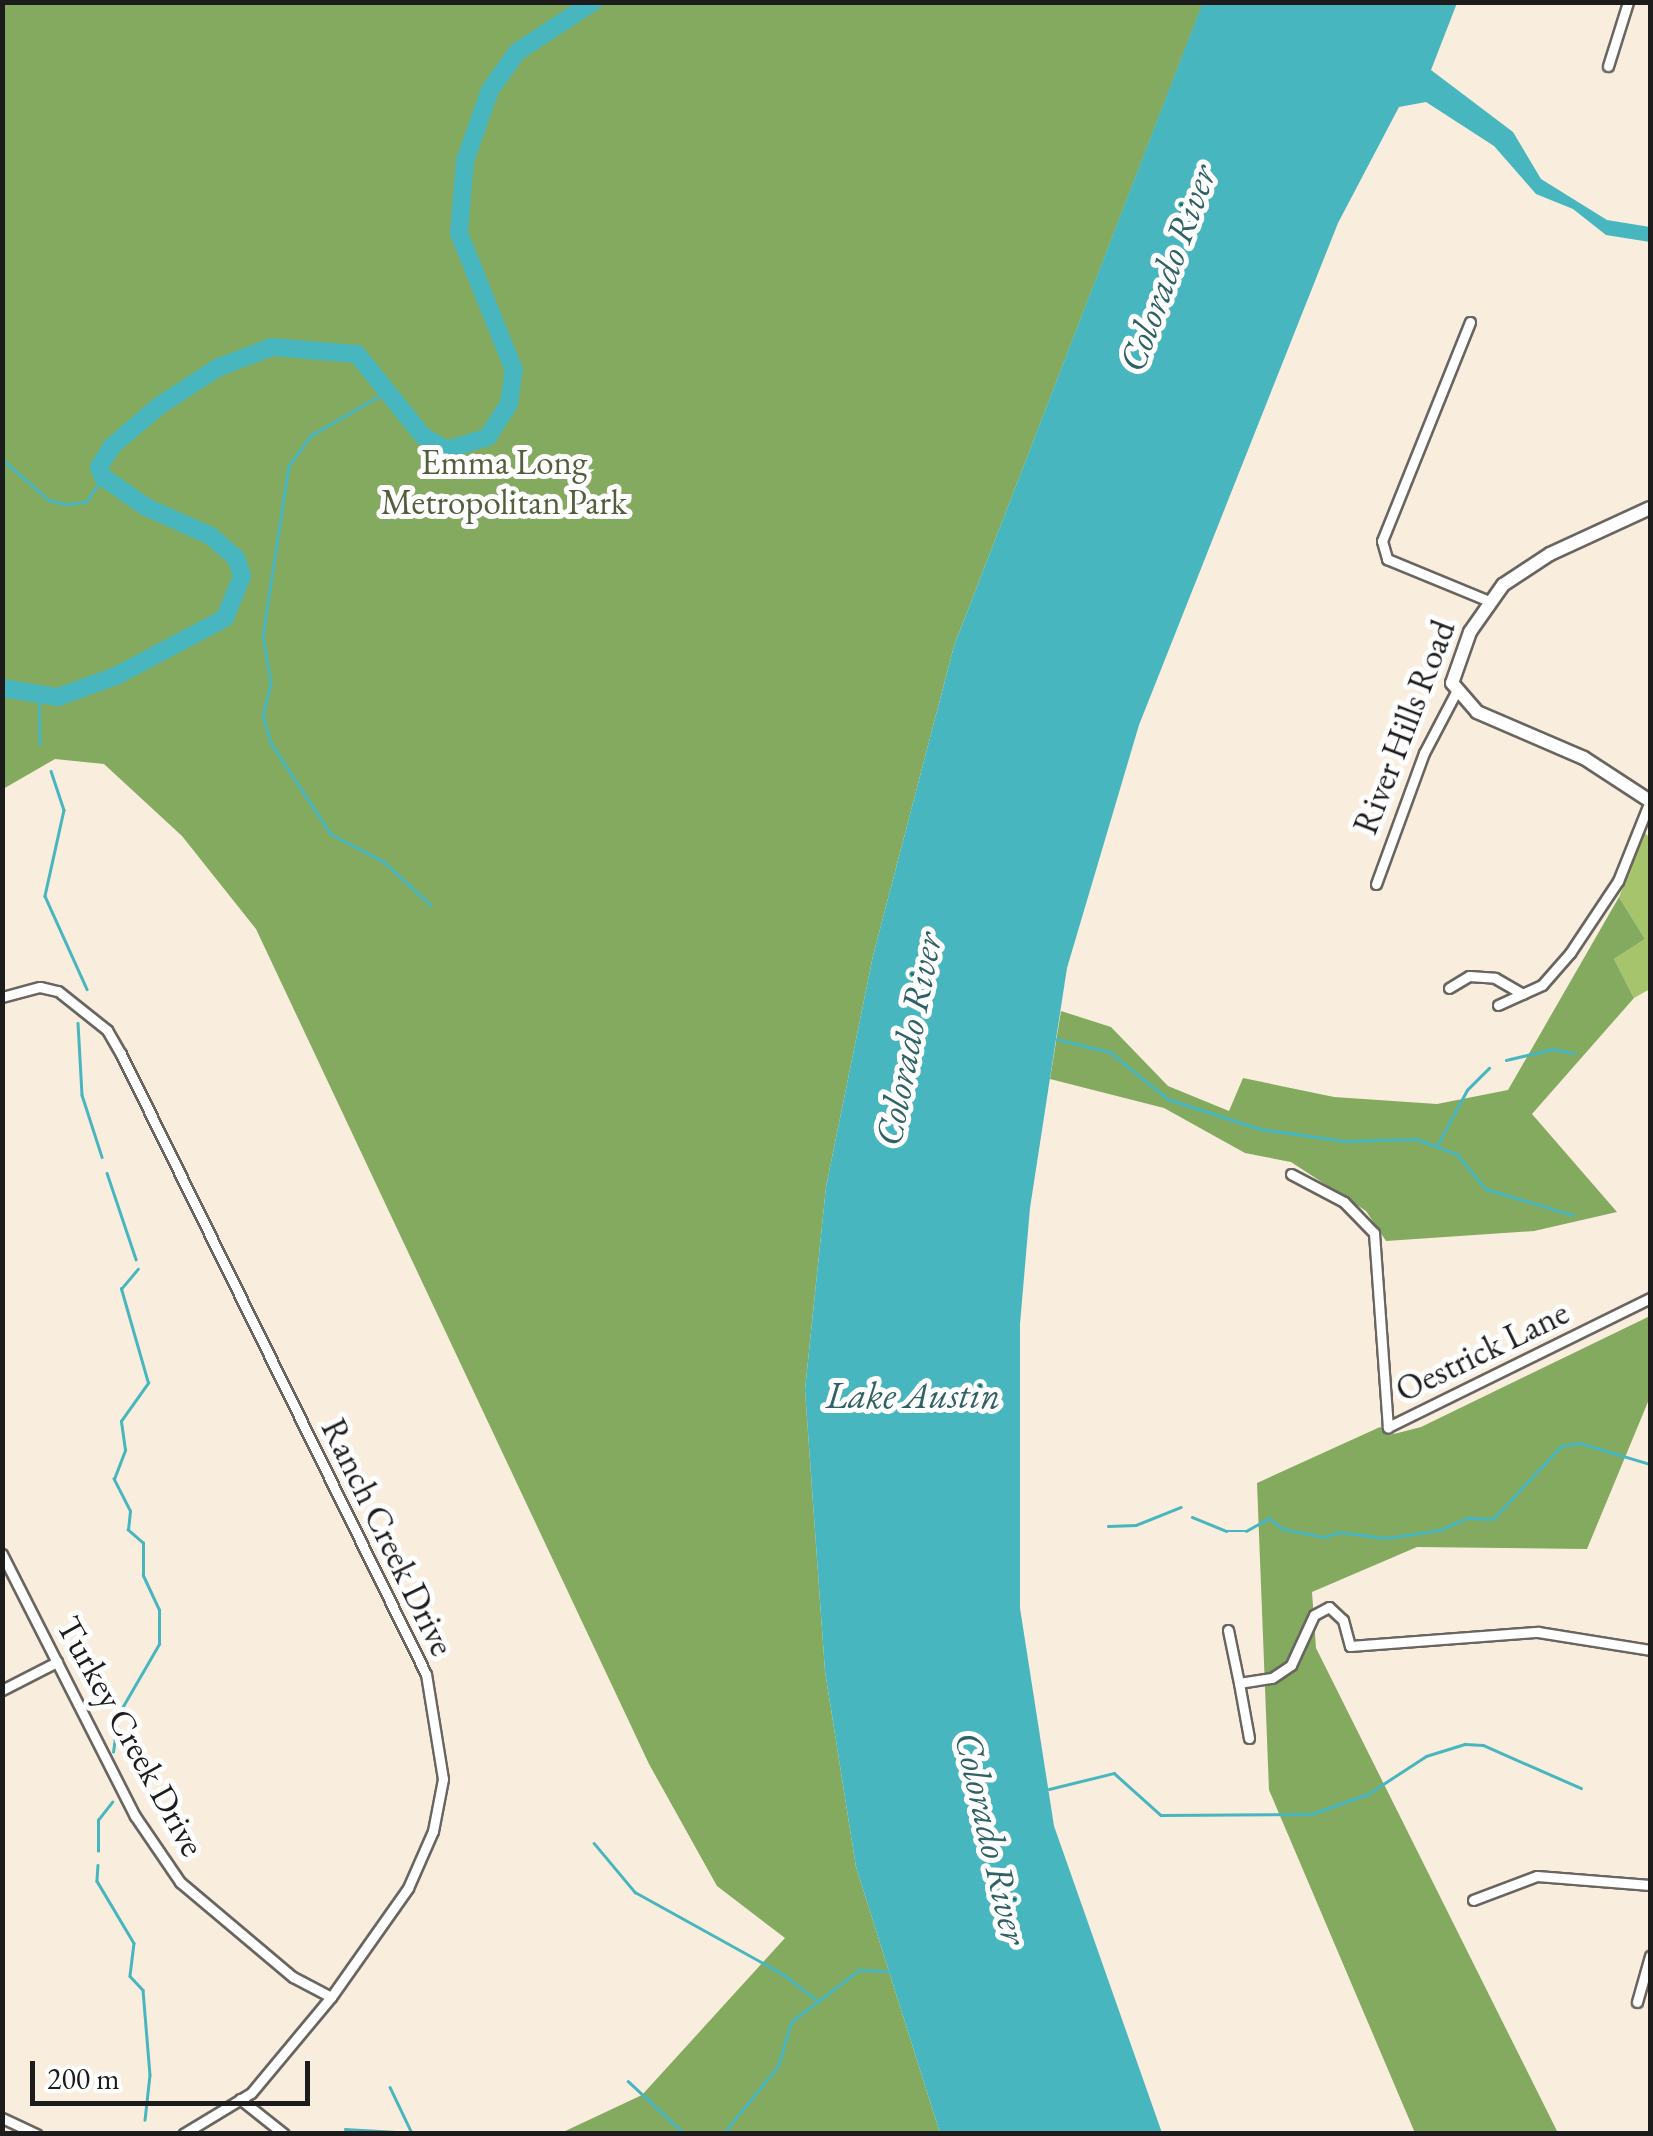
<!DOCTYPE html>
<html>
<head>
<meta charset="utf-8">
<style>
	body { margin:0 }
	#map { position:relative; width:1653px; height:2136px; overflow:hidden; background:#f9edde; font-family:"EB Garamond",serif }
	div>[style] { position:absolute }
	.green>* { inset:0; background:#a5c46c }
	.forest>* { inset:0; background:#84aa60 }
	.water>* { inset:0; background:#47b6bf }
	.stream>* { height:2.5px; margin:-1.25px; padding:0 1.25px; transform-origin:1.25px; border-radius:1.25px; background:#47b6bf }
	.river>* { height:18px; margin:-9px; padding:0 9px; transform-origin:9px; border-radius:9px; background:#47b6bf }
	.roads { filter:drop-shadow(2px 0 #696560) drop-shadow(-2px 0 #696560) drop-shadow(0 2px #696560) drop-shadow(0 -2px #696560) }
	.street>* { height:9px; margin:-4.5px; padding:0 4.5px; transform-origin:4.5px; border-radius:4.5px; background:#fff }
	.secondary>* { height:12px; margin:-6px; padding:0 6px; transform-origin:6px; border-radius:6px; background:#fff }
	span { translate:-50% -50%; white-space:nowrap; text-align:center; line-height:1.15; -webkit-text-stroke:10px #fff; paint-order:stroke }
	.park-label { font-size:35px; color:#535f3c }
	.street-label { font-size:35px; color:#1c1c1c }
	.water-label { font-size:38px; color:#2f6165; font-style:italic }
	.frame { position:absolute; inset:0; border:5px solid #1c1c1c; pointer-events:none }
	.scale { position:absolute; left:30px; top:2061px; width:280px; height:45px; box-sizing:border-box; border:5px solid #1c1c1c; border-top:0; padding-left:12px; font-size:30px; line-height:35px; white-space:nowrap; color:#1c1c1c; -webkit-text-stroke:8px #fff; paint-order:stroke }
</style>
</head>
<body>
<div id="map">
	<div class="green">
		<i style="clip-path:polygon(1645px 833px,1650px 838px,1650px 989px,1634px 998px,1614px 959px,1645px 939px,1619px 897px)"></i>
	</div>
	<div class="forest">
		<i style="clip-path:polygon(3px 3px,1203px 3px,954px 646px,873px 956px,826px 1187px,805px 1390px,825px 1671px,856px 1867px,940px 2133px,561px 2133px,642px 2095px,785px 1938px,717px 1886px,649px 1764px,256px 929px,182px 836px,104px 764px,55px 759px,3px 789px)"></i>
		<i style="clip-path:polygon(1619px 897px,1645px 939px,1614px 959px,1634px 998px,1532px 1114px,1617px 1212px,1534px 1231px,1386px 1241px,1366px 1211px,1291px 1162px,1245px 1153px,1164px 1108px,1050px 1079px,1061px 1011px,1111px 1027px,1168px 1086px,1229px 1111px,1243px 1078px,1334px 1097px,1437px 1104px,1508px 1090px)"></i>
		<i style="clip-path:polygon(1650px 1316px,1650px 1397px,1587px 1549px,1417px 1547px,1312px 1592px,1316px 1648px,1558px 2133px,1415px 2133px,1269px 1790px,1257px 1483px,1380px 1427px,1390px 1435px,1421px 1427px)"></i>
	</div>
	<div class="water">
		<i style="clip-path:polygon(1203px 2px,1457px 3px,1431px 70px,1513px 132px,1541px 179px,1607px 220px,1650px 227px,1650px 242px,1606px 235px,1573px 209px,1536px 194px,1494px 146px,1426px 102px,1399px 107px,1338px 223px,1139px 725px,1067px 968px,1030px 1208px,1020px 1324px,1020px 1608px,1054px 1826px,1162px 2133px,940px 2133px,856px 1867px,825px 1671px,805px 1390px,826px 1187px,873px 956px,954px 646px)"></i>
	</div>
	<div class="stream">
		<i style="left:387px;top:392px;width:88px;rotate:149.9deg"></i>
		<i style="left:311px;top:436px;width:37px;rotate:126deg"></i>
		<i style="left:289px;top:466px;width:171px;rotate:98.7deg"></i>
		<i style="left:263px;top:635px;width:50px;rotate:80.7deg"></i>
		<i style="left:271px;top:684px;width:32px;rotate:104deg"></i>
		<i style="left:263px;top:715px;width:29px;rotate:74deg"></i>
		<i style="left:271px;top:743px;width:109px;rotate:56.6deg"></i>
		<i style="left:331px;top:834px;width:59px;rotate:27.4deg"></i>
		<i style="left:383px;top:861px;width:65px;rotate:42.5deg"></i>
		<i style="left:2px;top:459px;width:62px;rotate:41.1deg"></i>
		<i style="left:49px;top:500px;width:17px;rotate:13deg"></i>
		<i style="left:66px;top:504px;width:20px;rotate:-6deg"></i>
		<i style="left:86px;top:502px;width:30px;rotate:-56deg"></i>
		<i style="left:39px;top:696px;width:48px;rotate:88.8deg"></i>
		<i style="left:51px;top:771px;width:41px;rotate:71.6deg"></i>
		<i style="left:64px;top:810px;width:88px;rotate:102.5deg"></i>
		<i style="left:45px;top:896px;width:102px;rotate:65.7deg"></i>
		<i style="left:78px;top:1023px;width:72px;rotate:86.8deg"></i>
		<i style="left:82px;top:1095px;width:65px;rotate:72.1deg"></i>
		<i style="left:1057px;top:1039px;width:55px;rotate:13.8deg"></i>
		<i style="left:1110px;top:1052px;width:75px;rotate:39deg"></i>
		<i style="left:1168px;top:1099px;width:97px;rotate:18.1deg"></i>
		<i style="left:1260px;top:1129px;width:85px;rotate:8.1deg"></i>
		<i style="left:1344px;top:1141px;width:73px;rotate:-1.6deg"></i>
		<i style="left:1417px;top:1139px;width:43px;rotate:20.6deg"></i>
		<i style="left:1457px;top:1154px;width:45px;rotate:50.4deg"></i>
		<i style="left:1486px;top:1189px;width:91px;rotate:16.6deg"></i>
		<i style="left:1506px;top:1060px;width:48px;rotate:-13.2deg"></i>
		<i style="left:1553px;top:1049px;width:21px;rotate:11deg"></i>
		<i style="left:1438px;top:1144px;width:61px;rotate:-61.8deg"></i>
		<i style="left:1467px;top:1090px;width:31px;rotate:-45deg"></i>
		<i style="left:107px;top:1173px;width:91px;rotate:71.4deg"></i>
		<i style="left:1192px;top:1517px;width:37px;rotate:22deg"></i>
		<i style="left:1226px;top:1531px;width:20px"></i>
		<i style="left:1246px;top:1531px;width:26px;rotate:-29deg"></i>
		<i style="left:1269px;top:1518px;width:18px;rotate:38deg"></i>
		<i style="left:1283px;top:1529px;width:42px;rotate:11deg"></i>
		<i style="left:1324px;top:1537px;width:16px;rotate:-18deg"></i>
		<i style="left:1339px;top:1532px;width:47px;rotate:7.3deg"></i>
		<i style="left:1386px;top:1538px;width:55px;rotate:-8.4deg"></i>
		<i style="left:1440px;top:1530px;width:30px;rotate:-24deg"></i>
		<i style="left:1467px;top:1518px;width:26px;rotate:2deg"></i>
		<i style="left:1493px;top:1519px;width:100px;rotate:-47deg"></i>
		<i style="left:1561px;top:1446px;width:19px;rotate:-9deg"></i>
		<i style="left:1580px;top:1443px;width:73px;rotate:16.7deg"></i>
		<i style="left:1108px;top:1526px;width:28px;rotate:-2deg"></i>
		<i style="left:1136px;top:1525px;width:48px;rotate:-21.8deg"></i>
		<i style="left:113px;top:1752px;width:37px;rotate:-82deg"></i>
		<i style="left:118px;top:1715px;width:82px;rotate:-60deg"></i>
		<i style="left:159px;top:1644px;width:34px;rotate:-90deg"></i>
		<i style="left:159px;top:1610px;width:38px;rotate:-115deg"></i>
		<i style="left:143px;top:1576px;width:33px;rotate:-90deg"></i>
		<i style="left:143px;top:1543px;width:20px;rotate:-139deg"></i>
		<i style="left:128px;top:1530px;width:19px;rotate:-84deg"></i>
		<i style="left:130px;top:1511px;width:36px;rotate:-117deg"></i>
		<i style="left:114px;top:1479px;width:31px;rotate:-69deg"></i>
		<i style="left:125px;top:1450px;width:29px;rotate:-98deg"></i>
		<i style="left:121px;top:1421px;width:47px;rotate:-54.6deg"></i>
		<i style="left:148px;top:1383px;width:98px;rotate:-106deg"></i>
		<i style="left:121px;top:1289px;width:26px;rotate:-50deg"></i>
		<i style="left:1049px;top:1789px;width:67px;rotate:-13.8deg"></i>
		<i style="left:1114px;top:1773px;width:63px;rotate:41.8deg"></i>
		<i style="left:1161px;top:1815px;width:150px;rotate:-0.4deg"></i>
		<i style="left:1311px;top:1814px;width:60px;rotate:-19.3deg"></i>
		<i style="left:1368px;top:1794px;width:69px;rotate:-33.2deg"></i>
		<i style="left:1426px;top:1756px;width:41px;rotate:-17.1deg"></i>
		<i style="left:1465px;top:1744px;width:18px;rotate:3deg"></i>
		<i style="left:1483px;top:1745px;width:107px;rotate:23.7deg"></i>
		<i style="left:594px;top:1843px;width:64px;rotate:50.1deg"></i>
		<i style="left:635px;top:1892px;width:169px;rotate:29deg"></i>
		<i style="left:783px;top:1974px;width:44px;rotate:37.6deg"></i>
		<i style="left:98px;top:1851px;width:31px;rotate:-90deg"></i>
		<i style="left:98px;top:1820px;width:23px;rotate:-52deg"></i>
		<i style="left:98px;top:1865px;width:16px;rotate:94deg"></i>
		<i style="left:97px;top:1881px;width:72px;rotate:59.2deg"></i>
		<i style="left:134px;top:1943px;width:33px;rotate:97deg"></i>
		<i style="left:130px;top:1976px;width:19px;rotate:47deg"></i>
		<i style="left:143px;top:1990px;width:85px;rotate:85.3deg"></i>
		<i style="left:150px;top:2075px;width:45px;rotate:96.3deg"></i>
		<i style="left:628px;top:2081px;width:78px;rotate:42.9deg"></i>
		<i style="left:390px;top:2087px;width:49px;rotate:64.5deg"></i>
		<i style="left:345px;top:2129px;width:68px;rotate:3.4deg"></i>
		<i style="left:723px;top:2134px;width:87px;rotate:-51deg"></i>
		<i style="left:778px;top:2066px;width:46px;rotate:-73.5deg"></i>
		<i style="left:791px;top:2022px;width:86px;rotate:-37.4deg"></i>
		<i style="left:859px;top:1970px;width:29px;rotate:2deg"></i>
	</div>
	<div class="river">
		<i style="left:2px;top:688px;width:57px;rotate:9.1deg"></i>
		<i style="left:58px;top:697px;width:62px;rotate:-19.9deg"></i>
		<i style="left:116px;top:676px;width:123px;rotate:-28deg"></i>
		<i style="left:225px;top:618px;width:45px;rotate:-68deg"></i>
		<i style="left:242px;top:576px;width:19px;rotate:-108deg"></i>
		<i style="left:236px;top:558px;width:33px;rotate:-139deg"></i>
		<i style="left:211px;top:536px;width:71px;rotate:-156deg"></i>
		<i style="left:146px;top:507px;width:52px;rotate:-145.1deg"></i>
		<i style="left:103px;top:477px;width:11px;rotate:-112deg"></i>
		<i style="left:99px;top:467px;width:25px;rotate:-58deg"></i>
		<i style="left:112px;top:446px;width:62px;rotate:-40.4deg"></i>
		<i style="left:159px;top:406px;width:69px;rotate:-33.2deg"></i>
		<i style="left:217px;top:368px;width:59px;rotate:-20.9deg"></i>
		<i style="left:272px;top:347px;width:85px;rotate:4.7deg"></i>
		<i style="left:357px;top:354px;width:105px;rotate:51.2deg"></i>
		<i style="left:423px;top:436px;width:27px;rotate:31deg"></i>
		<i style="left:446px;top:450px;width:44px;rotate:-17.2deg"></i>
		<i style="left:488px;top:437px;width:39px;rotate:-58deg"></i>
		<i style="left:509px;top:404px;width:34px;rotate:-82deg"></i>
		<i style="left:514px;top:370px;width:148px;rotate:-111.9deg"></i>
		<i style="left:459px;top:233px;width:72px;rotate:-85.2deg"></i>
		<i style="left:465px;top:161px;width:75px;rotate:-70.6deg"></i>
		<i style="left:490px;top:90px;width:47px;rotate:-54.6deg"></i>
		<i style="left:517px;top:52px;width:91px;rotate:-33.3deg"></i>
	</div>
	<div class="roads">
		<div class="street">
			<i style="left:1608px;top:66px;width:67px;rotate:-72.6deg"></i>
			<i style="left:1470px;top:322px;width:236px;rotate:111.9deg"></i>
			<i style="left:1382px;top:541px;width:19px;rotate:74deg"></i>
			<i style="left:1387px;top:559px;width:110px;rotate:22.4deg"></i>
			<i style="left:1376px;top:884px;width:140px;rotate:-69.9deg"></i>
			<i style="left:1424px;top:753px;width:67px;rotate:-62.3deg"></i>
			<i style="left:1449px;top:988px;width:23px;rotate:-31deg"></i>
			<i style="left:1469px;top:976px;width:26px;rotate:4deg"></i>
			<i style="left:1495px;top:978px;width:32px;rotate:30deg"></i>
			<i style="left:2px;top:997px;width:39px;rotate:-15deg"></i>
			<i style="left:40px;top:987px;width:18px;rotate:13deg"></i>
			<i style="left:58px;top:991px;width:63px;rotate:38.5deg"></i>
			<i style="left:107px;top:1030px;width:28px;rotate:60deg"></i>
			<i style="left:121px;top:1054px;width:691px;rotate:63.81deg"></i>
			<i style="left:426px;top:1674px;width:106px;rotate:80.8deg"></i>
			<i style="left:443px;top:1779px;width:53px;rotate:100.9deg"></i>
			<i style="left:433px;top:1831px;width:62px;rotate:113.7deg"></i>
			<i style="left:408px;top:1888px;width:133px;rotate:125.2deg"></i>
			<i style="left:331px;top:1997px;width:125px;rotate:129.8deg"></i>
			<i style="left:251px;top:2093px;width:79px;rotate:148.9deg"></i>
			<i style="left:1498px;top:1005px;width:48px;rotate:-24.4deg"></i>
			<i style="left:1542px;top:985px;width:43px;rotate:-48.8deg"></i>
			<i style="left:1570px;top:953px;width:87px;rotate:-56.3deg"></i>
			<i style="left:1618px;top:881px;width:86px;rotate:-68.2deg"></i>
			<i style="left:1291px;top:1174px;width:60px;rotate:27.8deg"></i>
			<i style="left:1344px;top:1202px;width:43px;rotate:45.9deg"></i>
			<i style="left:1374px;top:1233px;width:195px;rotate:85.9deg"></i>
			<i style="left:1388px;top:1427px;width:292px;rotate:-26.2deg"></i>
			<i style="left:2px;top:1554px;width:294px;rotate:63.1deg"></i>
			<i style="left:135px;top:1816px;width:80px;rotate:55.7deg"></i>
			<i style="left:180px;top:1882px;width:148px;rotate:40.1deg"></i>
			<i style="left:293px;top:1977px;width:43px;rotate:27.8deg"></i>
			<i style="left:1228px;top:1630px;width:54px;rotate:78.3deg"></i>
			<i style="left:1239px;top:1683px;width:33px;rotate:-9deg"></i>
			<i style="left:1272px;top:1678px;width:23px;rotate:-34deg"></i>
			<i style="left:1291px;top:1665px;width:55px;rotate:-65.3deg"></i>
			<i style="left:1314px;top:1615px;width:17px;rotate:-28deg"></i>
			<i style="left:1329px;top:1607px;width:19px;rotate:43deg"></i>
			<i style="left:1343px;top:1620px;width:27px;rotate:75deg"></i>
			<i style="left:1350px;top:1646px;width:189px;rotate:-4.3deg"></i>
			<i style="left:1538px;top:1632px;width:113px;rotate:9.1deg"></i>
			<i style="left:1239px;top:1683px;width:56px;rotate:79.7deg"></i>
			<i style="left:2px;top:1690px;width:62px;rotate:-27deg"></i>
			<i style="left:1473px;top:1900px;width:68px;rotate:-20.6deg"></i>
			<i style="left:1537px;top:1876px;width:113px;rotate:4.6deg"></i>
			<i style="left:1637px;top:2002px;width:48px;rotate:-74.2deg"></i>
			<i style="left:240px;top:2099px;width:56px;rotate:38.5deg"></i>
			<i style="left:2px;top:2118px;width:38px;rotate:25deg"></i>
		</div>
		<div class="secondary">
			<i style="left:1650px;top:508px;width:110px;rotate:155.3deg"></i>
			<i style="left:1550px;top:554px;width:56px;rotate:146.6deg"></i>
			<i style="left:1503px;top:585px;width:57px;rotate:125.1deg"></i>
			<i style="left:1470px;top:632px;width:54px;rotate:109.4deg"></i>
			<i style="left:1452px;top:683px;width:38px;rotate:49deg"></i>
			<i style="left:1477px;top:712px;width:116px;rotate:23.3deg"></i>
			<i style="left:1584px;top:758px;width:79px;rotate:33.1deg"></i>
		</div>
	</div>
	<div class="park-label">
		<span style="left:504px;top:482px">Emma Long<br>Metropolitan Park</span>
	</div>
	<div class="street-label">
		<span style="left:1404px;top:727px;rotate:-69deg">River Hills Road</span>
		<span style="left:1482px;top:1351px;rotate:-26deg">Oestrick Lane</span>
		<span style="left:388px;top:1537px;rotate:64deg">Ranch Creek Drive</span>
		<span style="left:131px;top:1736px;rotate:61deg">Turkey Creek Drive</span>
	</div>
	<div class="water-label">
		<span style="left:1167px;top:268px;rotate:-70deg">Colorado River</span>
		<span style="left:908px;top:1039px;rotate:-79deg">Colorado River</span>
		<span style="left:913px;top:1395px">Lake Austin</span>
		<span style="left:992px;top:1838px;rotate:77deg">Colorado River</span>
	</div>
	<div class="frame"></div>
	<div class="scale">200 m</div>
</div>
</body>
</html>
